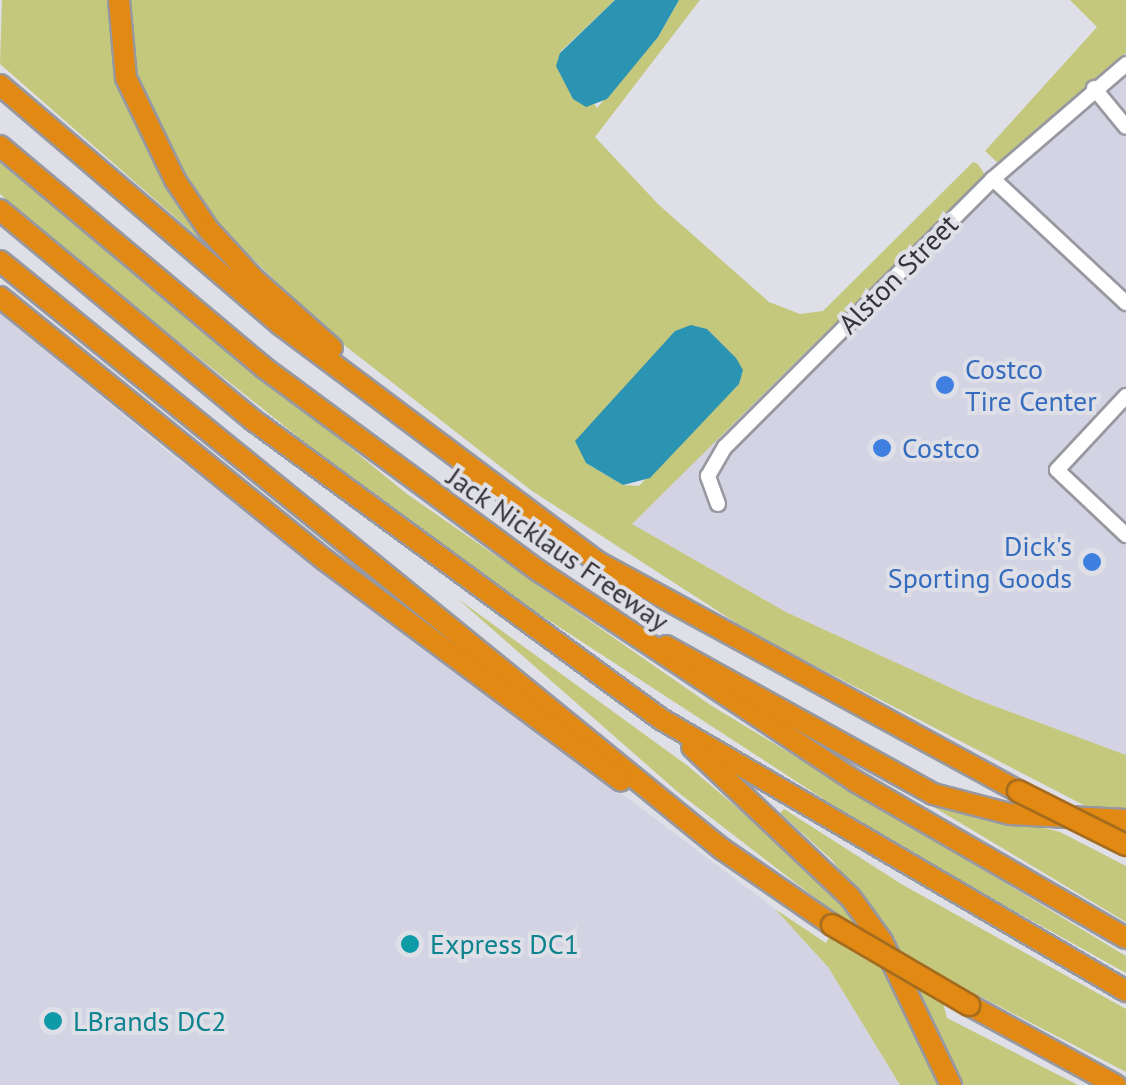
<!DOCTYPE html>
<html>
<head>
<meta charset="utf-8">
<style>
	body { margin:0 }
	#map { position:relative; width:1126px; height:1085px; overflow:hidden; background:#dfdfe8; font-family:"PT Sans",sans-serif }
	div>[style] { position:absolute }
	.built>* { inset:0; background:#d3d3e4 }
	.green>* { inset:0; background:#c4c87d }
	.water>* { inset:0; background:#2c94b3 }
	.roads { filter:drop-shadow(2px 0 #9898a1) drop-shadow(-2px 0 #9898a1) drop-shadow(0 2px #9898a1) drop-shadow(0 -2px #9898a1) }
	.minor>* { height:14px; margin:-7px; padding:0 7px; transform-origin:7px; border-radius:7px; background:#fff }
	.highway>* { height:20px; margin:-10px; padding:0 10px; transform-origin:10px; border-radius:10px; background:#e18912 }
	.bridges { filter:drop-shadow(2px 0 #a46b1f) drop-shadow(-2px 0 #a46b1f) drop-shadow(0 2px #a46b1f) drop-shadow(0 -2px #a46b1f) }
	.highway-bridge>* { height:20px; margin:-10px; padding:0 10px; transform-origin:10px; border-radius:10px; background:#e18912 }
	.dots>* { width:28px; height:28px; translate:-50% -50%; box-sizing:border-box; border:5px solid #dfdfe8; border-radius:50% }
	span { translate:-50% -50%; white-space:nowrap; text-align:center; line-height:1.15; -webkit-text-stroke:8px #dfdfe8; paint-order:stroke }
	.street-label { font-size:28px; color:#343438 }
	.shop-label { font-size:28px; color:#366cbe }
	.left { translate:0 -50%; text-align:left }
	.right { translate:-100% -50%; text-align:right }
	.culture-label { font-size:28px; color:#0d838f }
</style>
</head>
<body>
<div id="map">
	<div class="built">
		<i style="clip-path:polygon(1126px 53px,1126px 755px,973px 698px,786px 612px,631px 524px,998px 163px)"></i>
		<i style="clip-path:polygon(0 313px,168px 452px,775px 909px,828px 967px,900px 1085px,0 1085px)"></i>
	</div>
	<div class="green">
		<i style="clip-path:polygon(111px 0,132px 118px,207px 245px,0 64px,2px 0)"></i>
		<i style="clip-path:polygon(evenodd,126px 0,615px 0,560px 52px,597px 108px,658px 37px,679px 0,700px 0,595px 137px,659px 205px,769px 302px,800px 314px,823px 311px,973px 162px,978px 164px,985px 175px,632px 524px,786px 612px,973px 698px,1126px 755px,1126px 809px,1097px 812px,752px 633px,532px 491px,326px 331px,187px 194px,135px 76px,126px 0,739px 384px,639px 486px,623px 485px,586px 463px,739px 384px)"></i>
		<i style="clip-path:polygon(1070px 0,1126px 0,1126px 53px,998px 163px,985px 151px,1097px 27px)"></i>
		<i style="clip-path:polygon(0 163px,407px 494px,712px 706px,1126px 956px,1126px 973px,885px 839px,499px 588px,349px 478px,47px 236px,0 194px)"></i>
		<i style="clip-path:polygon(458px 599px,688px 766px,828px 885px,901px 993px,938px 1085px,900px 1085px,828px 967px,775px 909px,826px 943px,840px 917px,679px 793px)"></i>
		<i style="clip-path:polygon(907px 791px,1060px 832px,1126px 866px,1126px 922px)"></i>
		<i style="clip-path:polygon(784px 809px,903px 885px,1126px 1009px,1126px 1072px,935px 973px,947px 1018px,1078px 1085px,964px 1085px,892px 936px,832px 860px,780px 813px)"></i>
	</div>
	<div class="water">
		<i style="clip-path:polygon(615px 0,679px 0,658px 37px,607px 99px,586px 107px,573px 99px,556px 66px,560px 53px)"></i>
		<i style="clip-path:polygon(691px 325px,707px 329px,736px 358px,743px 370px,739px 384px,650px 478px,623px 485px,586px 463px,575px 441px,675px 331px)"></i>
	</div>
	<div class="roads">
		<div class="minor">
			<i style="left:1094px;top:88px;width:50px;rotate:50.6deg"></i>
			<i style="left:993px;top:179px;width:182px;rotate:43deg"></i>
			<i style="left:1126px;top:396px;width:101px;rotate:133deg"></i>
			<i style="left:1057px;top:470px;width:95px;rotate:43.3deg"></i>
			<i style="left:718px;top:504px;width:30px;rotate:-110deg"></i>
			<i style="left:708px;top:476px;width:34px;rotate:-60deg"></i>
			<i style="left:725px;top:447px;width:379px;rotate:-45deg"></i>
			<i style="left:993px;top:179px;width:176px;rotate:-40.8deg"></i>
		</div>
		<div class="highway">
			<i style="left:119px;top:0;width:78px;rotate:84.9deg"></i>
			<i style="left:126px;top:78px;width:113px;rotate:64.3deg"></i>
			<i style="left:175px;top:180px;width:59px;rotate:56deg"></i>
			<i style="left:208px;top:229px;width:68px;rotate:47.4deg"></i>
			<i style="left:254px;top:279px;width:104px;rotate:41.5deg"></i>
			<i style="left:0;top:85px;width:370px;rotate:40.5deg"></i>
			<i style="left:281px;top:325px;width:396px;rotate:36.8deg"></i>
			<i style="left:598px;top:562px;width:478px;rotate:28.6deg"></i>
			<i style="left:0;top:146px;width:344px;rotate:40deg"></i>
			<i style="left:263px;top:367px;width:343px;rotate:36.5deg"></i>
			<i style="left:539px;top:571px;width:379px;rotate:33.6deg"></i>
			<i style="left:855px;top:781px;width:313px;rotate:30.1deg"></i>
			<i style="left:0;top:210px;width:329px;rotate:39.7deg"></i>
			<i style="left:253px;top:420px;width:506px;rotate:36.24deg"></i>
			<i style="left:661px;top:719px;width:539px;rotate:30.33deg"></i>
			<i style="left:0;top:261px;width:931px;rotate:39.16deg"></i>
			<i style="left:722px;top:849px;width:134px;rotate:34.6deg"></i>
			<i style="left:0;top:297px;width:418px;rotate:39deg"></i>
			<i style="left:325px;top:560px;width:369px;rotate:36.7deg"></i>
			<i style="left:666px;top:646px;width:305px;rotate:29deg"></i>
			<i style="left:933px;top:794px;width:80px;rotate:14.6deg"></i>
			<i style="left:1010px;top:814px;width:116px;rotate:3deg"></i>
			<i style="left:692px;top:747px;width:219px;rotate:43.5deg"></i>
			<i style="left:851px;top:898px;width:53px;rotate:54.2deg"></i>
			<i style="left:882px;top:941px;width:160px;rotate:64.4deg"></i>
			<i style="left:969px;top:1005px;width:167px;rotate:28.6deg"></i>
		</div>
	</div>
	<div class="bridges">
		<div class="highway-bridge">
			<i style="left:1018px;top:791px;width:121px;rotate:26.6deg"></i>
			<i style="left:832px;top:925px;width:159px;rotate:30.3deg"></i>
		</div>
	</div>
	<div class="dots">
		<i style="left:945px;top:385px;background:#3f7fe0"></i>
		<i style="left:882px;top:448px;background:#3f7fe0"></i>
		<i style="left:1092px;top:562px;background:#3f7fe0"></i>
		<i style="left:410px;top:944px;background:#0f9aa8"></i>
		<i style="left:53px;top:1021px;background:#0f9aa8"></i>
	</div>
	<div class="street-label">
		<span style="left:898px;top:274px;rotate:-45deg">Alston Street</span>
		<span style="left:558px;top:549px;rotate:35deg">Jack Nicklaus Freeway</span>
	</div>
	<div class="shop-label">
		<span class="left" style="left:965px;top:385px">Costco<br>Tire Center</span>
		<span class="left" style="left:902px;top:448px">Costco</span>
		<span class="right" style="left:1072px;top:562px">Dick's<br>Sporting Goods</span>
	</div>
	<div class="culture-label">
		<span class="left" style="left:430px;top:944px">Express DC1</span>
		<span class="left" style="left:73px;top:1021px">LBrands DC2</span>
	</div>
</div>
</body>
</html>
